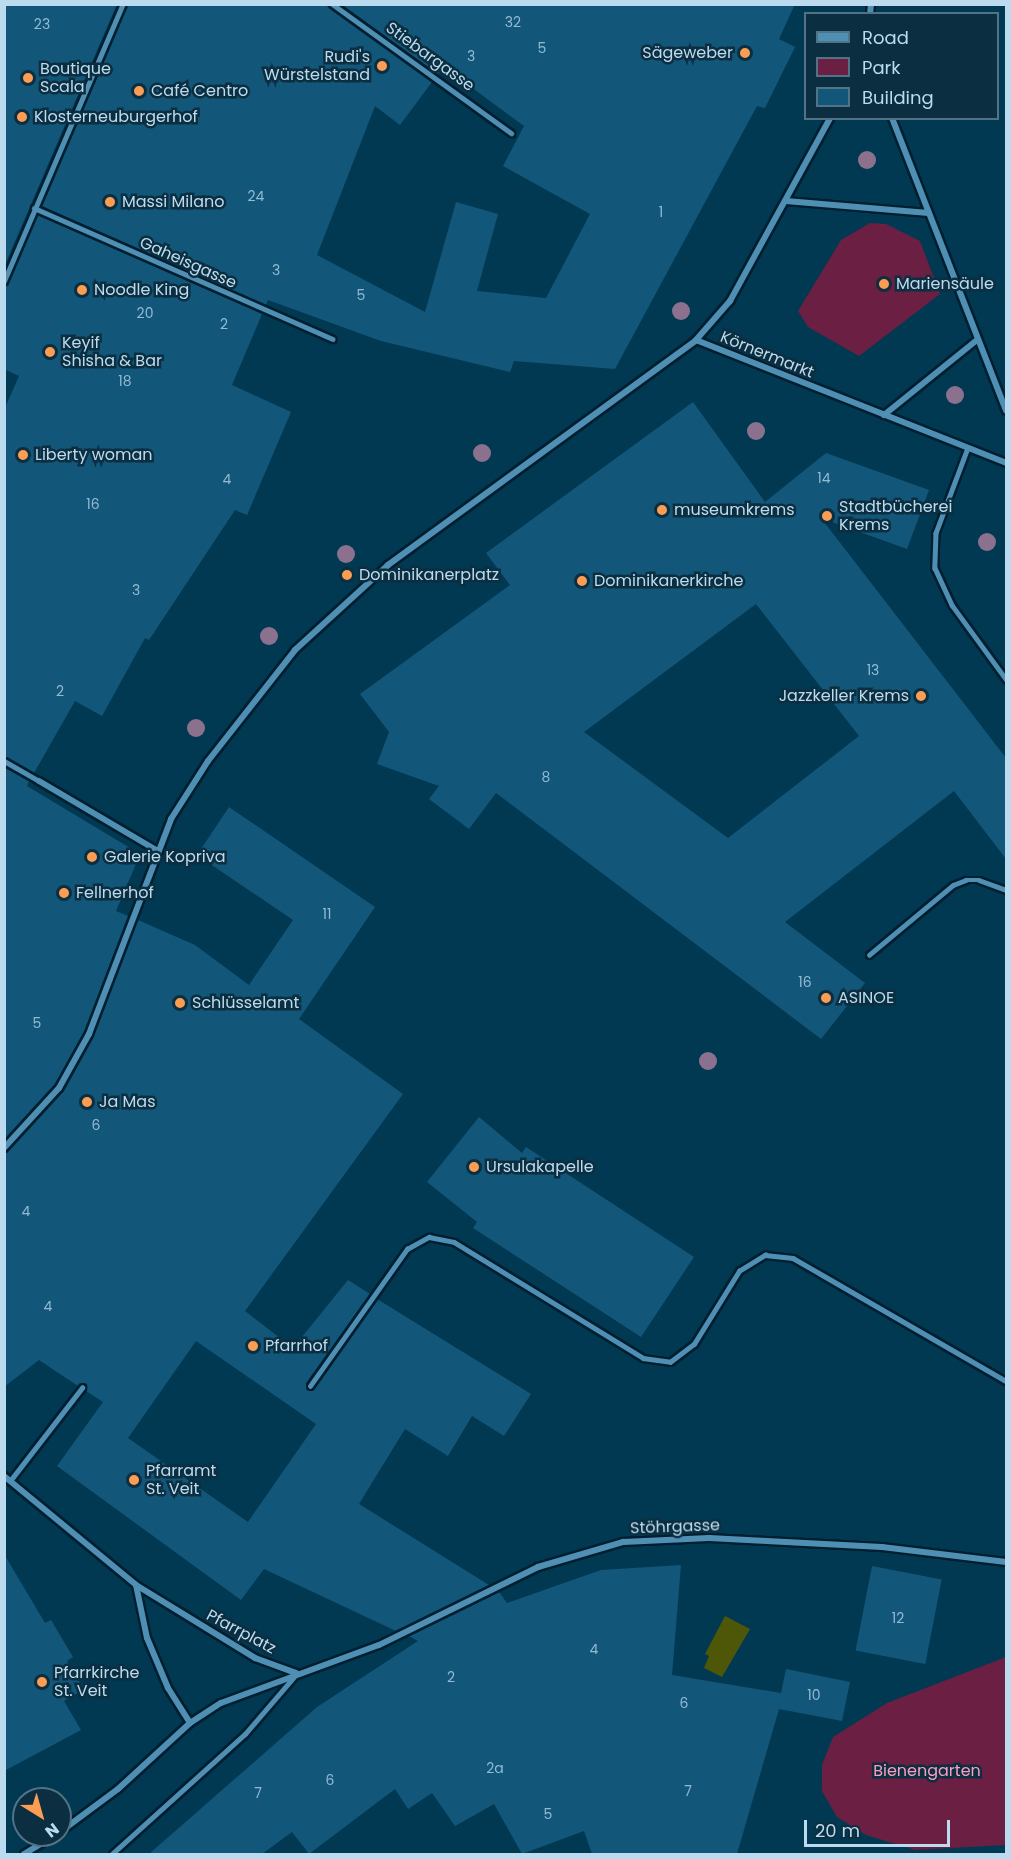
<!DOCTYPE html>
<html>
<head>
<meta charset="utf-8">
<style>
	body { margin:0 }
	#map { position:relative; width:1011px; height:1859px; overflow:hidden; background:#023952; font-family:Poppins,sans-serif }
	div>[style] { position:absolute }
	.green>* { inset:0; background:#6b1f42 }
	.water>* { inset:0; background:#4e5607 }
	.building>* { inset:0; background:#12577a; transform-origin:0 0 }
	.roads { filter:drop-shadow(2px 0 #001f30) drop-shadow(-2px 0 #001f30) drop-shadow(0 2px #001f30) drop-shadow(0 -2px #001f30) }
	.service>* { height:4.5px; margin:-2.25px; padding:0 2.25px; transform-origin:2.25px; border-radius:2.25px; background:#508fb4 }
	.pedestrian>* { height:5px; margin:-2.5px; padding:0 2.5px; transform-origin:2.5px; border-radius:2.5px; background:#508fb4 }
	.minor>* { height:6px; margin:-3px; padding:0 3px; transform-origin:3px; border-radius:3px; background:#508fb4 }
	.trees>* { width:18px; height:18px; margin:-9px; border-radius:50%; background:#8c718f }
	.dots>* { width:16px; height:16px; translate:-50% -50%; box-sizing:border-box; border:3px solid #0b2e40; border-radius:50% }
	span { translate:-50% -50%; white-space:nowrap; text-align:center; line-height:1.15; -webkit-text-stroke:5px #0b2e40; paint-order:stroke }
	.number-label { font-size:14px; color:#92bad2 }
	.number-label span { -webkit-text-stroke-width:0 }
	.poi-label { font-size:16px; color:#bcdbef }
	.right { translate:-100% -50%; text-align:right }
	.left { translate:0 -50%; text-align:left }
	.street-label { font-size:16px; color:#bcdbef }
	.park-label { font-size:16px; color:#fd9ec1 }
	.frame { position:absolute; inset:0; border:6px solid #bcdbef; pointer-events:none }
	.legend { position:absolute; left:804px; top:12px; width:195px; height:108px; box-sizing:border-box; background:#0b2e40; border:2px solid #527386; margin:0; padding:8px 10px; list-style:none; font-size:18px; color:#bcdbef }
	.legend li { display:flex; align-items:center; gap:12px; height:30px }
	.legend b { width:30px; border:2px solid #527386 }
	.north { position:absolute; left:12px; top:1787px; width:60px; height:60px; box-sizing:border-box; background:#0b2e40; border:2px solid #527386; border-radius:50%; rotate:143deg; font-size:16px; font-weight:700; line-height:24px; text-align:center; color:#bcdbef }
	.north::after { content:''; display:block; margin:auto; width:21px; height:27px; background:#fc9d54; clip-path:polygon(50% 0,100% 100%,50% 72%,0 100%) }
	.scale { position:absolute; left:804px; top:1820px; width:146px; height:27px; box-sizing:border-box; border:3px solid #bcdbef; border-top:0; padding-left:8px; font-size:18px; line-height:21px; white-space:nowrap; color:#bcdbef; -webkit-text-stroke:4px #0b2e40; paint-order:stroke }
</style>
</head>
<body>
<div id="map">
	<div class="green">
		<i style="clip-path:polygon(870px 223px,886px 224px,920px 241px,940px 294px,859px 356px,808px 327px,798px 311px,841px 240px)"></i>
		<i style="clip-path:polygon(1006px 1657px,1006px 1845px,915px 1850px,866px 1835px,837px 1817px,822px 1791px,822px 1765px,833px 1737px,887px 1703px)"></i>
	</div>
	<div class="water">
		<i style="clip-path:polygon(725px 1616px,750px 1629px,722px 1677px,704px 1668px,709px 1656px,705px 1654px)"></i>
	</div>
	<div class="building">
		<i style="clip-path:polygon(4px 4px,117px 4px,4px 267px)"></i>
		<i style="clip-path:polygon(128px 4px,327px 4px,432px 82px,400px 125px,375px 106px,317px 255px,425px 312px,456px 202px,498px 214px,477px 291px,546px 298px,590px 214px,503px 166px,524px 126px,444px 67px,438px 74px,341px 4px,795px 4px,779px 39px,795px 47px,765px 108px,757px 106px,615px 369px,514px 361px,510px 372px,381px 341px,268px 300px,266px 305px,42px 206px)"></i>
		<i style="clip-path:polygon(38px 215px,262px 314px,232px 385px,291px 412px,247px 515px,235px 510px,149px 640px,145px 638px,102px 716px,75px 701px,34px 773px,4px 756px,4px 410px,19px 376px,4px 369px,4px 286px)"></i>
		<i style="clip-path:polygon(evenodd,693px 402px,765px 502px,826px 453px,929px 490px,907px 549px,821px 518px,1006px 758px,1006px 859px,954px 791px,785px 922px,865px 983px,821px 1039px,496px 793px,469px 829px,429px 799px,439px 786px,377px 764px,389px 732px,360px 694px,510px 585px,486px 553px,693px 402px,756px 604px,859px 736px,728px 838px,584px 732px,756px 604px)"></i>
		<i style="clip-path:polygon(4px 767px,29px 781px,27px 786px,130px 848px,136px 864px,116px 911px,128px 916px,84px 1032px,55px 1085px,4px 1140px)"></i>
		<i style="clip-path:polygon(evenodd,229px 807px,375px 907px,299px 1019px,403px 1094px,245px 1311px,293px 1348px,348px 1280px,370px 1294px,306px 1383px,308px 1390px,314px 1389px,377px 1299px,531px 1394px,504px 1436px,472px 1416px,448px 1456px,405px 1429px,359px 1504px,489px 1585px,396px 1631px,264px 1569px,241px 1600px,57px 1466px,103px 1402px,86px 1391px,85px 1385px,78px 1386px,39px 1360px,4px 1387px,4px 1153px,64px 1091px,94px 1036px,138px 920px,195px 945px,249px 985px,293px 920px,197px 855px,229px 807px,196px 1341px,316px 1424px,248px 1522px,128px 1438px,196px 1341px)"></i>
		<i style="clip-path:polygon(479px 1117px,522px 1153px,526px 1147px,694px 1257px,641px 1337px,473px 1228px,477px 1222px,427px 1182px)"></i>
		<i style="clip-path:polygon(4px 1554px,45px 1623px,51px 1620px,73px 1657px,67px 1661px,84px 1689px,64px 1701px,81px 1730px,4px 1771px)"></i>
		<i style="clip-path:polygon(681px 1565px,672px 1675px,781px 1693px,786px 1669px,850px 1682px,842px 1721px,779px 1709px,737px 1854px,592px 1854px,584px 1831px,522px 1854px,494px 1804px,455px 1826px,432px 1793px,408px 1809px,395px 1789px,309px 1854px,292px 1832px,262px 1854px,149px 1854px,317px 1707px,418px 1641px,409px 1636px,499px 1592px,507px 1603px,601px 1570px)"></i>
		<i style="left:872px;top:1566px;width:71px;height:86px;rotate:11deg"></i>
	</div>
	<div class="roads">
		<div class="service">
			<i style="left:968px;top:448px;width:91px;rotate:110.6deg"></i>
			<i style="left:936px;top:533px;width:35px;rotate:92deg"></i>
			<i style="left:935px;top:568px;width:41px;rotate:65.3deg"></i>
			<i style="left:952px;top:605px;width:92px;rotate:53.9deg"></i>
			<i style="left:869px;top:955px;width:109px;rotate:-39.8deg"></i>
			<i style="left:953px;top:885px;width:14px;rotate:-21deg"></i>
			<i style="left:966px;top:880px;width:13px"></i>
			<i style="left:979px;top:880px;width:29px;rotate:20deg"></i>
			<i style="left:310px;top:1386px;width:168px;rotate:-54.7deg"></i>
			<i style="left:407px;top:1249px;width:25px;rotate:-29deg"></i>
			<i style="left:429px;top:1237px;width:25px;rotate:11deg"></i>
			<i style="left:454px;top:1242px;width:222px;rotate:31.5deg"></i>
			<i style="left:643px;top:1358px;width:27px;rotate:8deg"></i>
			<i style="left:670px;top:1362px;width:30px;rotate:-37deg"></i>
			<i style="left:694px;top:1344px;width:86px;rotate:-58.3deg"></i>
			<i style="left:739px;top:1271px;width:31px;rotate:-32deg"></i>
			<i style="left:765px;top:1255px;width:28px;rotate:6deg"></i>
			<i style="left:793px;top:1258px;width:246px;rotate:30deg"></i>
			<i style="left:10px;top:1481px;width:118px;rotate:-52.3deg"></i>
			<i style="left:112px;top:1854px;width:179px;rotate:-42.1deg"></i>
			<i style="left:245px;top:1734px;width:74px;rotate:-49.4deg"></i>
		</div>
		<div class="pedestrian">
			<i style="left:332px;top:4px;width:221px;rotate:35.8deg"></i>
			<i style="left:34px;top:208px;width:326px;rotate:23.7deg"></i>
			<i style="left:4px;top:281px;width:301px;rotate:-66.8deg"></i>
			<i style="left:4px;top:761px;width:40px;rotate:29.7deg"></i>
		</div>
		<div class="minor">
			<i style="left:870px;top:14px;width:10px;rotate:-84deg"></i>
			<i style="left:892px;top:118px;width:314px;rotate:68.7deg"></i>
			<i style="left:786px;top:201px;width:143px;rotate:4.8deg"></i>
			<i style="left:696px;top:340px;width:334px;rotate:21.6deg"></i>
			<i style="left:884px;top:415px;width:119px;rotate:-38.9deg"></i>
			<i style="left:39px;top:781px;width:136px;rotate:30.5deg"></i>
			<i style="left:4px;top:1148px;width:81px;rotate:-47.5deg"></i>
			<i style="left:59px;top:1088px;width:62px;rotate:-60.9deg"></i>
			<i style="left:89px;top:1034px;width:230px;rotate:-69.1deg"></i>
			<i style="left:171px;top:819px;width:69px;rotate:-57.5deg"></i>
			<i style="left:208px;top:761px;width:141px;rotate:-51.9deg"></i>
			<i style="left:295px;top:650px;width:126px;rotate:-42.4deg"></i>
			<i style="left:388px;top:565px;width:381px;rotate:-36.1deg"></i>
			<i style="left:696px;top:340px;width:52px;rotate:-48.9deg"></i>
			<i style="left:730px;top:301px;width:209px;rotate:-61.3deg"></i>
			<i style="left:4px;top:1476px;width:171px;rotate:39.5deg"></i>
			<i style="left:136px;top:1585px;width:140px;rotate:31.5deg"></i>
			<i style="left:255px;top:1658px;width:44px;rotate:20.1deg"></i>
			<i style="left:136px;top:1585px;width:54px;rotate:78.3deg"></i>
			<i style="left:147px;top:1638px;width:54px;rotate:67.2deg"></i>
			<i style="left:168px;top:1688px;width:41px;rotate:57.8deg"></i>
			<i style="left:60px;top:1832px;width:72px;rotate:-36.6deg"></i>
			<i style="left:118px;top:1789px;width:98px;rotate:-42.5deg"></i>
			<i style="left:190px;top:1723px;width:37px;rotate:-33deg"></i>
			<i style="left:221px;top:1703px;width:168px;rotate:-20.2deg"></i>
			<i style="left:379px;top:1645px;width:177px;rotate:-26.1deg"></i>
			<i style="left:538px;top:1567px;width:89px;rotate:-16.4deg"></i>
			<i style="left:623px;top:1542px;width:86px;rotate:-2.7deg"></i>
			<i style="left:709px;top:1538px;width:173px;rotate:3deg"></i>
			<i style="left:882px;top:1547px;width:125px;rotate:6.9deg"></i>
			<i style="left:24px;top:1854px;width:37px;rotate:-31deg"></i>
		</div>
	</div>
	<div class="trees">
		<i style="left:867px;top:160px"></i>
		<i style="left:681px;top:311px"></i>
		<i style="left:955px;top:395px"></i>
		<i style="left:756px;top:431px"></i>
		<i style="left:482px;top:453px"></i>
		<i style="left:987px;top:542px"></i>
		<i style="left:346px;top:554px"></i>
		<i style="left:269px;top:636px"></i>
		<i style="left:196px;top:728px"></i>
		<i style="left:708px;top:1061px"></i>
	</div>
	<div class="dots">
		<i style="left:745px;top:53px;background:#fc9d54"></i>
		<i style="left:382px;top:66px;background:#fc9d54"></i>
		<i style="left:28px;top:78px;background:#fc9d54"></i>
		<i style="left:139px;top:91px;background:#fc9d54"></i>
		<i style="left:22px;top:117px;background:#fc9d54"></i>
		<i style="left:110px;top:202px;background:#fc9d54"></i>
		<i style="left:884px;top:284px;background:#fc9d54"></i>
		<i style="left:82px;top:290px;background:#fc9d54"></i>
		<i style="left:50px;top:352px;background:#fc9d54"></i>
		<i style="left:23px;top:455px;background:#fc9d54"></i>
		<i style="left:662px;top:510px;background:#fc9d54"></i>
		<i style="left:827px;top:516px;background:#fc9d54"></i>
		<i style="left:347px;top:575px;background:#fc9d54"></i>
		<i style="left:582px;top:581px;background:#fc9d54"></i>
		<i style="left:921px;top:696px;background:#fc9d54"></i>
		<i style="left:92px;top:857px;background:#fc9d54"></i>
		<i style="left:64px;top:893px;background:#fc9d54"></i>
		<i style="left:826px;top:998px;background:#fc9d54"></i>
		<i style="left:180px;top:1003px;background:#fc9d54"></i>
		<i style="left:87px;top:1102px;background:#fc9d54"></i>
		<i style="left:474px;top:1167px;background:#fc9d54"></i>
		<i style="left:253px;top:1346px;background:#fc9d54"></i>
		<i style="left:134px;top:1480px;background:#fc9d54"></i>
		<i style="left:42px;top:1682px;background:#fc9d54"></i>
	</div>
	<div class="number-label">
		<span style="left:513px;top:22px">32</span>
		<span style="left:42px;top:24px">23</span>
		<span style="left:542px;top:48px">5</span>
		<span style="left:471px;top:56px">3</span>
		<span style="left:256px;top:196px">24</span>
		<span style="left:661px;top:212px">1</span>
		<span style="left:276px;top:270px">3</span>
		<span style="left:361px;top:295px">5</span>
		<span style="left:145px;top:313px">20</span>
		<span style="left:224px;top:324px">2</span>
		<span style="left:125px;top:381px">18</span>
		<span style="left:824px;top:478px">14</span>
		<span style="left:227px;top:479px">4</span>
		<span style="left:93px;top:504px">16</span>
		<span style="left:136px;top:590px">3</span>
		<span style="left:873px;top:670px">13</span>
		<span style="left:60px;top:691px">2</span>
		<span style="left:546px;top:777px">8</span>
		<span style="left:327px;top:914px">11</span>
		<span style="left:805px;top:982px">16</span>
		<span style="left:37px;top:1023px">5</span>
		<span style="left:96px;top:1125px">6</span>
		<span style="left:26px;top:1211px">4</span>
		<span style="left:48px;top:1306px">4</span>
		<span style="left:898px;top:1618px">12</span>
		<span style="left:594px;top:1649px">4</span>
		<span style="left:451px;top:1677px">2</span>
		<span style="left:814px;top:1695px">10</span>
		<span style="left:684px;top:1703px">6</span>
		<span style="left:495px;top:1768px">2a</span>
		<span style="left:330px;top:1780px">6</span>
		<span style="left:688px;top:1791px">7</span>
		<span style="left:258px;top:1793px">7</span>
		<span style="left:548px;top:1814px">5</span>
	</div>
	<div class="poi-label">
		<span class="right" style="left:733px;top:53px">Sägeweber</span>
		<span class="right" style="left:370px;top:66px">Rudi's<br>Würstelstand</span>
		<span class="left" style="left:40px;top:78px">Boutique<br>Scala</span>
		<span class="left" style="left:151px;top:91px">Café Centro</span>
		<span class="left" style="left:34px;top:117px">Klosterneuburgerhof</span>
		<span class="left" style="left:122px;top:202px">Massi Milano</span>
		<span class="left" style="left:896px;top:284px">Mariensäule</span>
		<span class="left" style="left:94px;top:290px">Noodle King</span>
		<span class="left" style="left:62px;top:352px">Keyif<br>Shisha &amp; Bar</span>
		<span class="left" style="left:35px;top:455px">Liberty woman</span>
		<span class="left" style="left:839px;top:516px">Stadtbücherei<br>Krems</span>
		<span class="left" style="left:674px;top:510px">museumkrems</span>
		<span class="left" style="left:359px;top:575px">Dominikanerplatz</span>
		<span class="left" style="left:594px;top:581px">Dominikanerkirche</span>
		<span class="right" style="left:909px;top:696px">Jazzkeller Krems</span>
		<span class="left" style="left:104px;top:857px">Galerie Kopriva</span>
		<span class="left" style="left:76px;top:893px">Fellnerhof</span>
		<span class="left" style="left:838px;top:998px">ASINOE</span>
		<span class="left" style="left:192px;top:1003px">Schlüsselamt</span>
		<span class="left" style="left:99px;top:1102px">Ja Mas</span>
		<span class="left" style="left:486px;top:1167px">Ursulakapelle</span>
		<span class="left" style="left:265px;top:1346px">Pfarrhof</span>
		<span class="left" style="left:146px;top:1480px">Pfarramt<br>St. Veit</span>
		<span class="left" style="left:54px;top:1682px">Pfarrkirche<br>St. Veit</span>
	</div>
	<div class="street-label">
		<span style="left:430px;top:57px;rotate:36deg">Stiebargasse</span>
		<span style="left:188px;top:263px;rotate:24deg">Gaheisgasse</span>
		<span style="left:767px;top:355px;rotate:22deg">Körnermarkt</span>
		<span style="left:675px;top:1527px;rotate:-2deg">Stöhrgasse</span>
		<span style="left:241px;top:1632px;rotate:28deg">Pfarrplatz</span>
	</div>
	<div class="park-label">
		<span style="left:927px;top:1771px">Bienengarten</span>
	</div>
	<div class="frame"></div>
	<ul class="legend">
	<li><b style="height:8px;background:#508fb4"></b>Road</li>
	<li><b style="height:16px;background:#6b1f42"></b>Park</li>
	<li><b style="height:16px;background:#12577a"></b>Building</li>
	</ul>
	<div class="north">N</div>
	<div class="scale">20 m</div>
</div>
</body>
</html>
